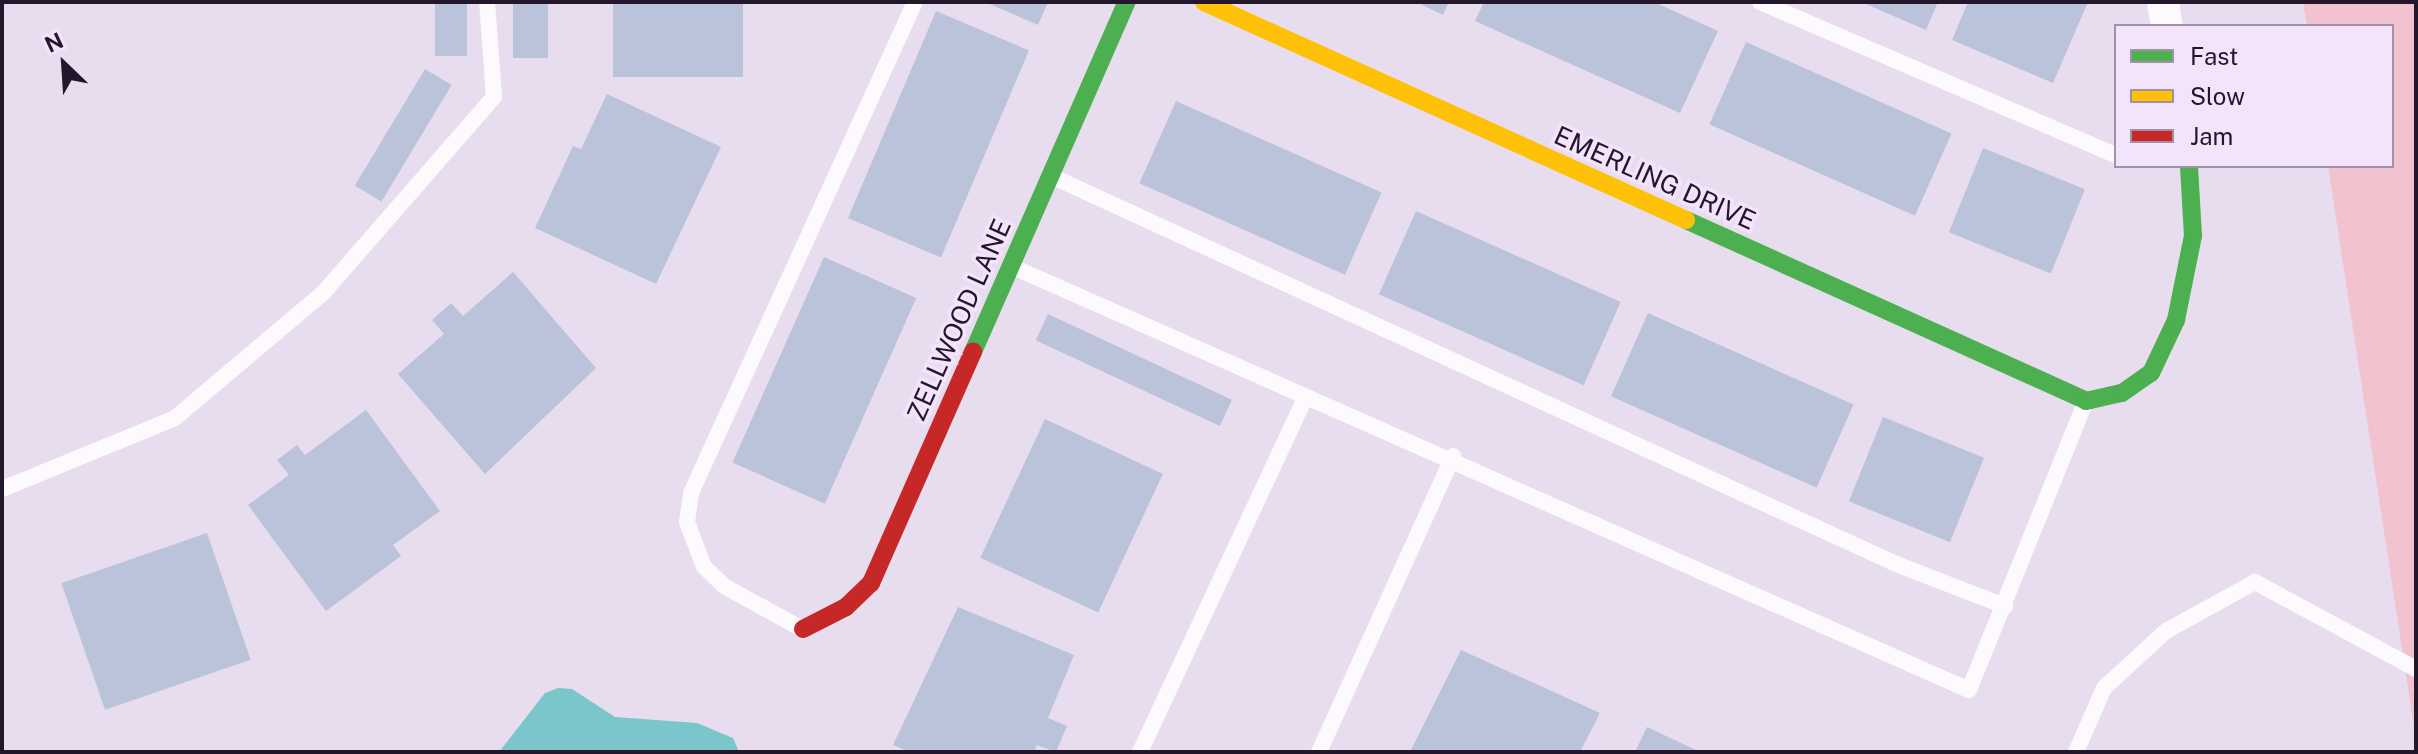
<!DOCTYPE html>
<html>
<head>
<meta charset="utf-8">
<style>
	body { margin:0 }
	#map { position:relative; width:2418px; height:754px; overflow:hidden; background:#e8dcef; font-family:"Public Sans",sans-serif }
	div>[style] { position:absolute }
	.green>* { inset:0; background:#f2c2cf }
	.water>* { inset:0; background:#7bc6ca }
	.building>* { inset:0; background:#bbc3da; transform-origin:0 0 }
	.lane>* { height:16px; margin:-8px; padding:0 8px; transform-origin:8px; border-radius:8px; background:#fcfafd }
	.street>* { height:32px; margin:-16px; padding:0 16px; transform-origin:16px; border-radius:16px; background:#fcfafd }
	.fast>* { height:18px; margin:-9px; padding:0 9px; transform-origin:9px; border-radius:9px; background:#4caf50 }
	.slow>* { height:18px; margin:-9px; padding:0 9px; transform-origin:9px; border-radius:9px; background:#ffc107 }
	.jam>* { height:18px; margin:-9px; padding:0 9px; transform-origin:9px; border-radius:9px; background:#c62828 }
	span { translate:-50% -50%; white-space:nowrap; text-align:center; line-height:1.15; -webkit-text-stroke:7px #f3e4fc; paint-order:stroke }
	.street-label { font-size:26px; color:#24162b }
	.frame { position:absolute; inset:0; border:4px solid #24162b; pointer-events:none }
	.legend { position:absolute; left:2114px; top:24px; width:280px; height:144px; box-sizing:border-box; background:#f3e4fc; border:2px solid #a092a8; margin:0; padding:10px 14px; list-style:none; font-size:24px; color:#24162b }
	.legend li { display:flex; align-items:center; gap:16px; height:40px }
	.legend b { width:40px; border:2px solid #a092a8 }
	.north { position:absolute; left:24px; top:24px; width:80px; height:80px; -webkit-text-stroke:6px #f3e4fc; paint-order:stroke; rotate:335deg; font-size:22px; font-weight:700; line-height:32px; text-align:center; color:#24162b }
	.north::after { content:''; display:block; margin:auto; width:28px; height:36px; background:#24162b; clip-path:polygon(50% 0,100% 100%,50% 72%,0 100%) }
</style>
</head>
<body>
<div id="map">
	<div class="green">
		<i style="clip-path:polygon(2303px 2px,2416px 2px,2416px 740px,2328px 166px,2392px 166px,2392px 26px,2307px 26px)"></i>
	</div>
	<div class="water">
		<i style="clip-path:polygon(558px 688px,572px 689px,615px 717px,697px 723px,733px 738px,739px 752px,499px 752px,545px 693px)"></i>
	</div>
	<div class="building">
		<i style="left:435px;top:2px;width:32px;height:54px"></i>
		<i style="left:513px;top:2px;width:35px;height:56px"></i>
		<i style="left:613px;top:2px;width:130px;height:75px"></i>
		<i style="clip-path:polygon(985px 2px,1048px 2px,1038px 25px)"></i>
		<i style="clip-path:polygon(1416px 2px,1449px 2px,1443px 15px)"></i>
		<i style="clip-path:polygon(1484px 2px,1654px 2px,1718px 31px,1680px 113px,1475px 21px)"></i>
		<i style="clip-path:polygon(1861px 2px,1938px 2px,1926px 30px)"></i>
		<i style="clip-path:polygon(1968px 2px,2088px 2px,2053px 83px,1952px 40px)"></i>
		<i style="left:936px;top:11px;width:101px;height:225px;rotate:23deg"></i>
		<i style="left:1746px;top:42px;width:225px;height:90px;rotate:24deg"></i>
		<i style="left:425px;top:69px;width:31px;height:136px;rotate:31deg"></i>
		<i style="clip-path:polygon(607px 94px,721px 147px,656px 284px,535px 228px,573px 146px,581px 149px)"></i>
		<i style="left:1176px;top:101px;width:225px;height:90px;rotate:24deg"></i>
		<i style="left:1983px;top:148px;width:110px;height:91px;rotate:22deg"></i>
		<i style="left:1416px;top:211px;width:224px;height:91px;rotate:24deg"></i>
		<i style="left:824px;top:257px;width:101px;height:225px;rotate:24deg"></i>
		<i style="clip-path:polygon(513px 272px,596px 368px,485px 474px,398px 374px,444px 334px,432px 320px,451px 303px,463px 316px)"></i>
		<i style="left:1648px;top:313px;width:225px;height:91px;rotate:24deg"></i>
		<i style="left:1048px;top:314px;width:203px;height:29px;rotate:25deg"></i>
		<i style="clip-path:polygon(366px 410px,440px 511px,393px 545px,401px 556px,326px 611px,248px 505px,289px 475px,277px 460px,297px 445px,305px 455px)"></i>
		<i style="left:1883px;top:417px;width:109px;height:91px;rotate:22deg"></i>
		<i style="left:1045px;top:419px;width:130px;height:153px;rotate:25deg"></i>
		<i style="left:207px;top:533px;width:134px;height:154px;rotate:71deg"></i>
		<i style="clip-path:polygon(958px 607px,1074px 655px,1048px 718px,1067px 726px,1056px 752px,1037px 745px,1034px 752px,910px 752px,893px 745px)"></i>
		<i style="clip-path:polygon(1461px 650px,1600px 713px,1580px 752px,1410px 752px)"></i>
		<i style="clip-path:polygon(1647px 727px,1700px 752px,1635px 752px)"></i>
	</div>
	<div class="lane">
		<i style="left:1760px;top:2px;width:387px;rotate:23.3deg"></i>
		<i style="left:1051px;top:176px;width:930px;rotate:24.66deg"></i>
		<i style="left:1896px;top:564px;width:117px;rotate:21.1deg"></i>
		<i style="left:1013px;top:267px;width:1045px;rotate:23.87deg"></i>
		<i style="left:1969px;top:690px;width:312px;rotate:-68deg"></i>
		<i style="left:2px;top:489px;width:187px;rotate:-22.3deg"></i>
		<i style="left:175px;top:418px;width:194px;rotate:-40.2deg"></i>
		<i style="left:323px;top:293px;width:260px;rotate:-48.9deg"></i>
		<i style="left:494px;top:97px;width:95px;rotate:-94.2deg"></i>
		<i style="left:802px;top:629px;width:89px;rotate:-151.1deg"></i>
		<i style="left:724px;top:586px;width:28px;rotate:-136deg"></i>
		<i style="left:704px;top:567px;width:48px;rotate:-110.7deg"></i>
		<i style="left:687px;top:522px;width:29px;rotate:-82deg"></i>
		<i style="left:691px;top:493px;width:540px;rotate:-65.48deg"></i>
		<i style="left:1140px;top:752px;width:388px;rotate:-65deg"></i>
		<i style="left:1319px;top:752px;width:325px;rotate:-65.6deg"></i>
		<i style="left:2076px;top:752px;width:70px;rotate:-66.4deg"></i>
		<i style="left:2104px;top:688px;width:84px;rotate:-42.6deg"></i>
		<i style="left:2166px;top:631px;width:102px;rotate:-28.8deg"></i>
		<i style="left:2255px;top:582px;width:183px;rotate:28.4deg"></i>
	</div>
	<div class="street">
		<i style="left:2163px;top:2px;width:24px;rotate:81deg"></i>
	</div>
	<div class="fast">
		<i style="left:1686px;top:220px;width:439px;rotate:24.3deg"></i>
		<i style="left:2086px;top:401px;width:37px;rotate:-13deg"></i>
		<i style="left:2122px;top:393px;width:35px;rotate:-35deg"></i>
		<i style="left:2151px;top:373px;width:59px;rotate:-64.7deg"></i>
		<i style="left:2176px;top:320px;width:86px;rotate:-78.6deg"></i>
		<i style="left:2193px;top:236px;width:70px;rotate:-93.3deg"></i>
		<i style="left:973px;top:352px;width:382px;rotate:-66.3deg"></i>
	</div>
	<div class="slow">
		<i style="left:1204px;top:2px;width:529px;rotate:24.34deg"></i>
	</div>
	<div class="jam">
		<i style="left:803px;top:629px;width:48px;rotate:-27.1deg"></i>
		<i style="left:846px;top:607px;width:35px;rotate:-44deg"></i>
		<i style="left:871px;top:583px;width:253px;rotate:-66.2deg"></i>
	</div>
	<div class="street-label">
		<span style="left:1655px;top:178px;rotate:24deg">EMERLING DRIVE</span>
		<span style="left:959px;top:320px;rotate:-66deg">ZELLWOOD LANE</span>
	</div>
	<div class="frame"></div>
	<ul class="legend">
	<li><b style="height:10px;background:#4caf50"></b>Fast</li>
	<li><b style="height:10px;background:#ffc107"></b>Slow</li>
	<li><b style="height:10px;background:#c62828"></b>Jam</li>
	</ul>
	<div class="north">N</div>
</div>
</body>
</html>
